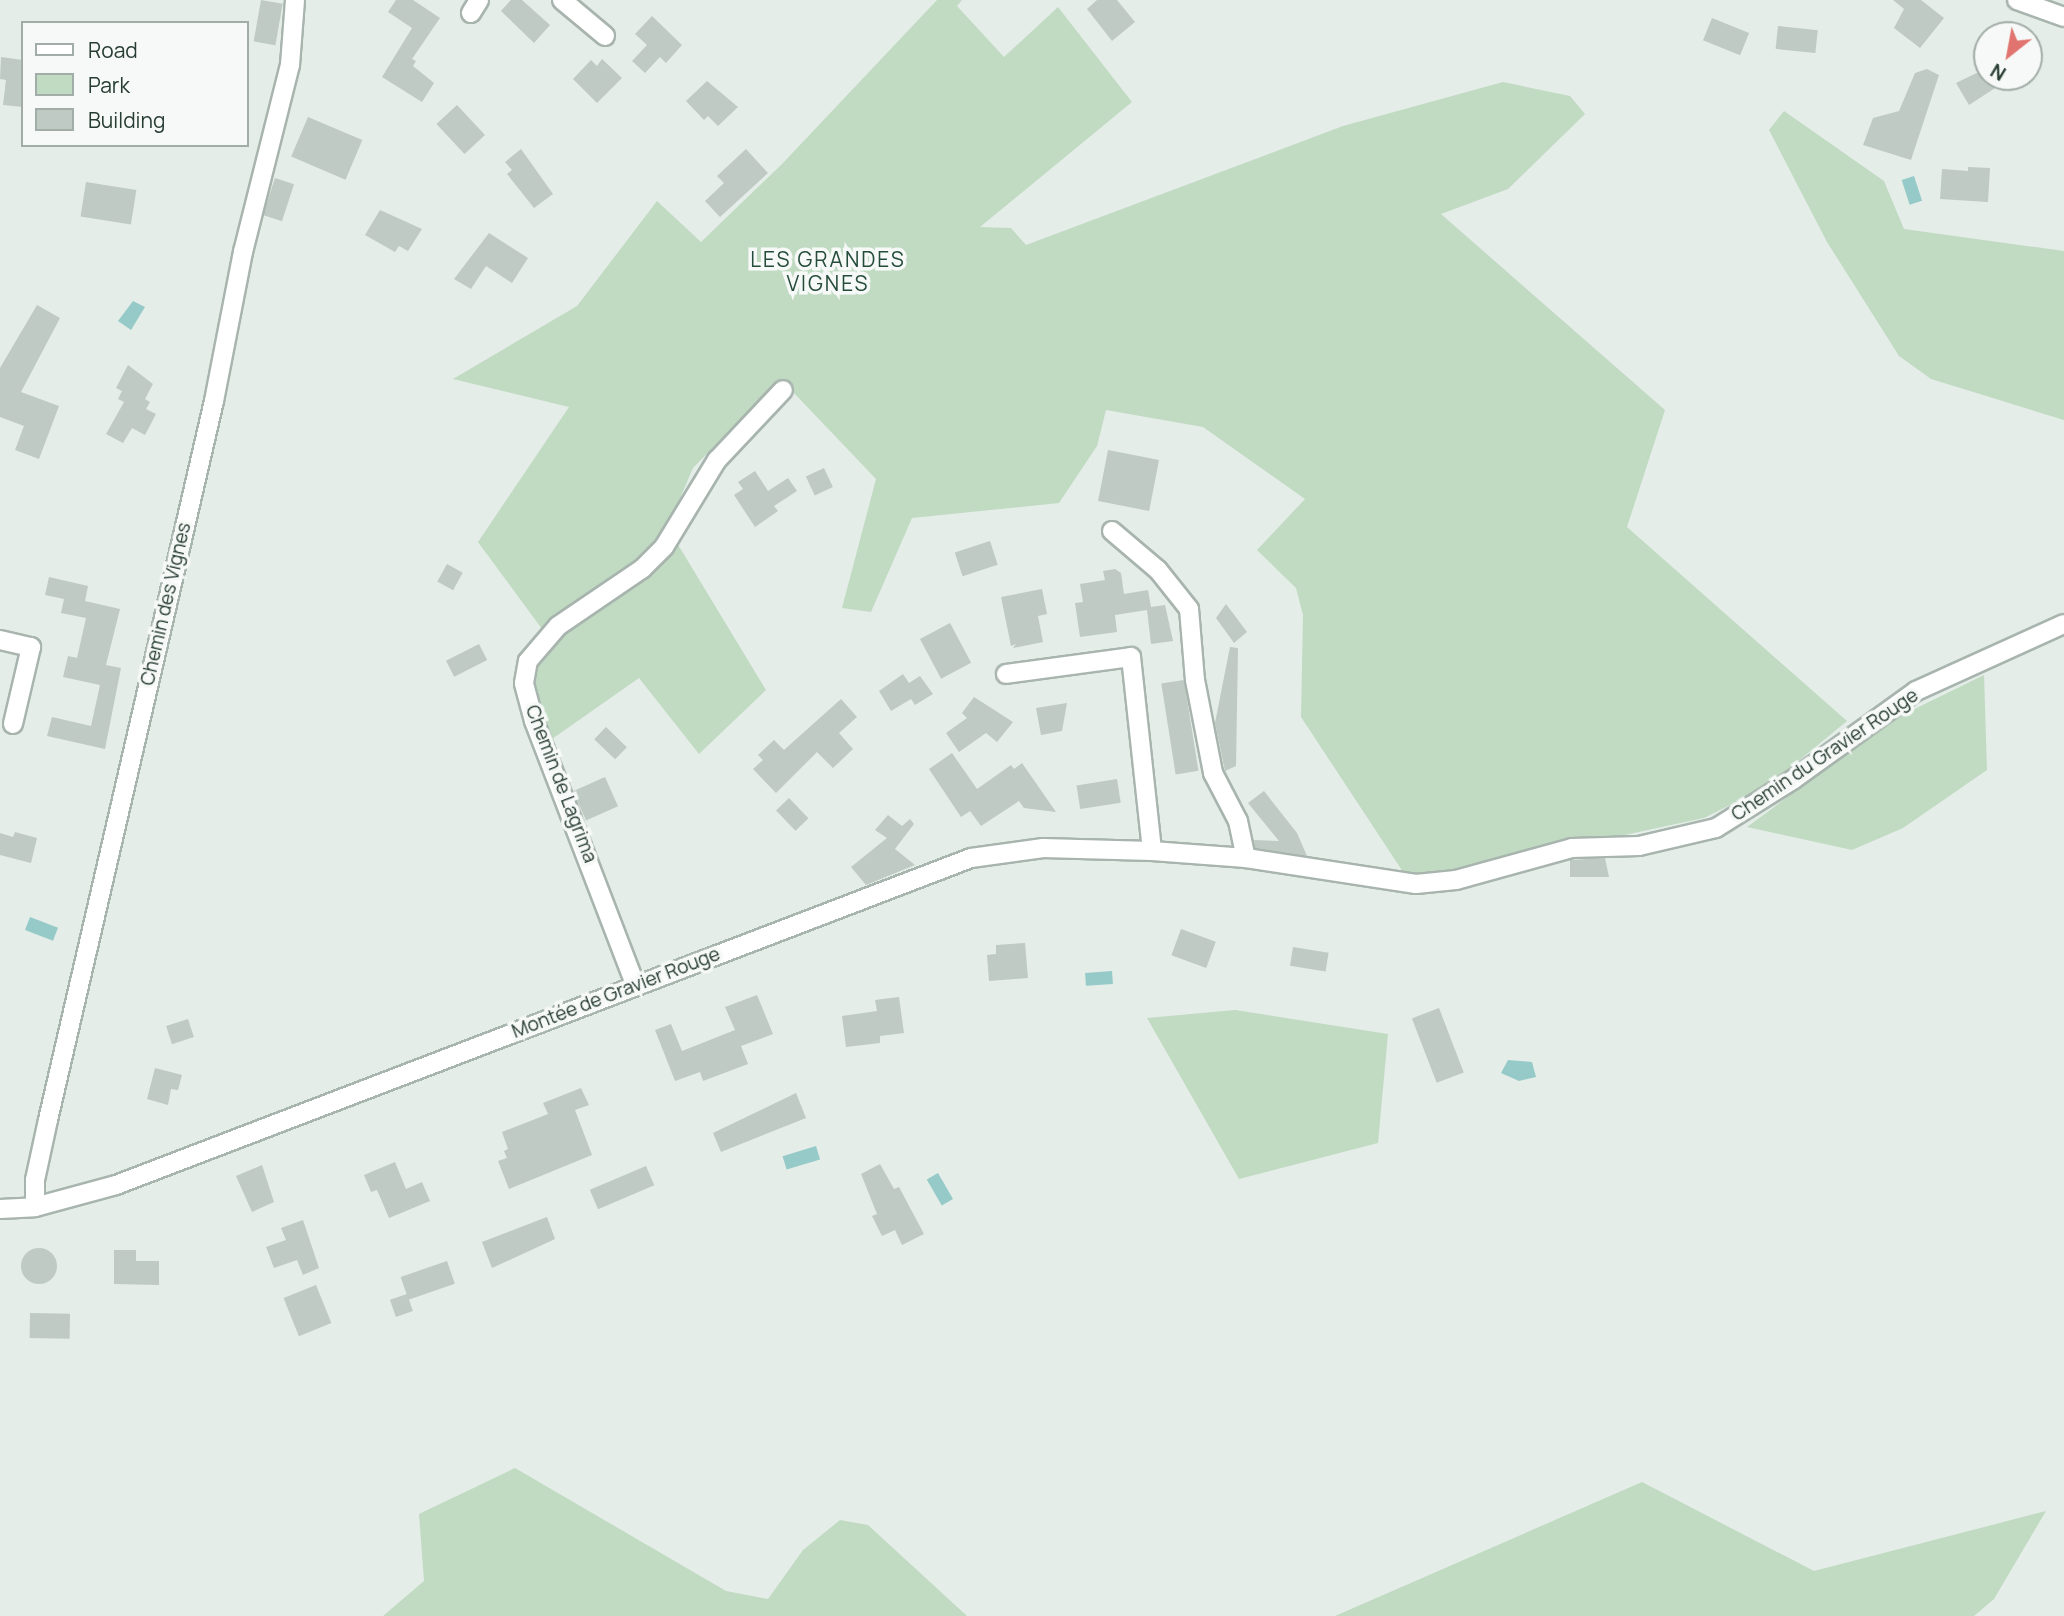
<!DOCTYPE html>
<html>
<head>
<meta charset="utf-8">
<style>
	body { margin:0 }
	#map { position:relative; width:2064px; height:1616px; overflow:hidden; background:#e5ede8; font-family:Manrope,sans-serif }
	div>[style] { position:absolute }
	.green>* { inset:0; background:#c1dbc3 }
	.water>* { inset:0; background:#95cac8; transform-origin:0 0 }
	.building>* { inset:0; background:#becac3; transform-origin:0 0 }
	.round { border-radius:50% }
	.roads { filter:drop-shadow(2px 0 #a8b4ae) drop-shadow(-2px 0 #a8b4ae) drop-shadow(0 2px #a8b4ae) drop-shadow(0 -2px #a8b4ae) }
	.street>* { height:18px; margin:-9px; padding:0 9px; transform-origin:9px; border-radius:9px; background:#fff }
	span { translate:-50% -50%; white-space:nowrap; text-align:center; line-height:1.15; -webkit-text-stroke:7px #f6f9f7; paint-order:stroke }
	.street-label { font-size:19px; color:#273c32 }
	.neighbourhood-label { font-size:21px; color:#254c3b; letter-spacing:2px }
	.legend { position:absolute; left:21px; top:21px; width:228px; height:126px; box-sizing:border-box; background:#f6f9f7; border:2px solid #a3ada8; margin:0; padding:9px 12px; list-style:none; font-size:21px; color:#273c32 }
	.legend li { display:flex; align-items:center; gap:14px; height:35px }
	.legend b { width:35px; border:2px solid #a3ada8 }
	.north { position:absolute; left:1973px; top:21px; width:70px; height:70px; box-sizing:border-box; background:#f6f9f7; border:2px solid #a3ada8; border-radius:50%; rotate:211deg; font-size:19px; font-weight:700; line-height:28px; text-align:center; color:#273c32 }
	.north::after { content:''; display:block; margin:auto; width:24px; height:32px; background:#e1746f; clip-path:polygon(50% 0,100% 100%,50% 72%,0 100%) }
</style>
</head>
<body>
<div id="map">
	<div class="green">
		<i style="clip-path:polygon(937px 0,962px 0,957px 6px,1004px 57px,1058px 7px,1132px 102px,980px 227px,1011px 228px,1026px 245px,1343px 126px,1503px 82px,1570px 96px,1585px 114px,1508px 189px,1441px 214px,1665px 410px,1627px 527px,1847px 721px,1768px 786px,1704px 818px,1409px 881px,1301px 717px,1303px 615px,1296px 588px,1257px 550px,1305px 499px,1203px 427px,1106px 410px,1097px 446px,1059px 503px,912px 518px,871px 612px,842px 608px,876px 479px,793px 392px,772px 387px,693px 468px,672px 517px,640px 560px,542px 629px,478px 542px,569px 407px,453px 379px,577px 306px,657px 201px,701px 242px,782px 164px)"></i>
		<i style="clip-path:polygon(1784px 111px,1884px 181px,1904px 229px,2064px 251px,2064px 420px,1931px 379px,1899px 356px,1827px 242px,1769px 130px)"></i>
		<i style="clip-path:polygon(677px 543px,766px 690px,699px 754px,639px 678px,552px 739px,531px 688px,537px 655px)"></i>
		<i style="clip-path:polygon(1984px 675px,1987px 770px,1903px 828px,1852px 850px,1747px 827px,1892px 720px)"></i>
		<i style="clip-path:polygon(1235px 1010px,1388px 1034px,1378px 1143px,1239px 1179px,1147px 1018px)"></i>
		<i style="clip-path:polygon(515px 1468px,726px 1591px,768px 1599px,803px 1550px,840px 1520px,868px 1525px,967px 1616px,383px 1616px,424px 1581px,419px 1514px)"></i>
		<i style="clip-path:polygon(1642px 1482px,1814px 1571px,2046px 1511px,1994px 1599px,1974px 1616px,1335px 1616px)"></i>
	</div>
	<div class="water">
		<i style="left:1914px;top:176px;width:26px;height:13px;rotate:72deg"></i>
		<i style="clip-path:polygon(133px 301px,145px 307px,131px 330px,118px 321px)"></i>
		<i style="left:30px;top:917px;width:30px;height:14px;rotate:21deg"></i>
		<i style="left:1112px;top:971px;width:13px;height:27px;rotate:86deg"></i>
		<i style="clip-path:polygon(1508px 1060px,1532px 1062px,1536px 1077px,1519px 1081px,1501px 1073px)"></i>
		<i style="left:816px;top:1146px;width:14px;height:35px;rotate:73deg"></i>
		<i style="left:938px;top:1173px;width:30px;height:13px;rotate:60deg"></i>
	</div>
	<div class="building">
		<i style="left:261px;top:0;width:22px;height:42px;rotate:10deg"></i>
		<i style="clip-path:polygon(396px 0,413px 0,440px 18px,412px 59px,416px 61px,413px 66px,434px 83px,422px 102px,382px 77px,412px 28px,388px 12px)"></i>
		<i style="clip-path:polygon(511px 0,522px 0,550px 25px,534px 43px,501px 11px)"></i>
		<i style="clip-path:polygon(1097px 0,1117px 0,1135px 22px,1112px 41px,1087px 9px)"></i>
		<i style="clip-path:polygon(1893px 0,1921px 0,1944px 18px,1920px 48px,1894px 28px,1904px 9px)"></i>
		<i style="clip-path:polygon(652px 16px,682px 45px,666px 63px,660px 57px,645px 73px,632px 61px,647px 45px,635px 34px)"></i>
		<i style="left:1712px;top:18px;width:40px;height:24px;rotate:22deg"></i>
		<i style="left:1778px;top:26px;width:40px;height:23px;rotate:6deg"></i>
		<i style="clip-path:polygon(1px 57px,23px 60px,23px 107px,3px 105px,6px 80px,0 79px)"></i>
		<i style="clip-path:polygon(602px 59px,622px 78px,597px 103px,573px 79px,591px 60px,597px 66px)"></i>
		<i style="clip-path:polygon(1987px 68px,1987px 77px,2012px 77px,1969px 105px,1956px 83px)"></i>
		<i style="clip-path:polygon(1927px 69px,1939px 75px,1911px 160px,1863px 145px,1873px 118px,1899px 111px,1915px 73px)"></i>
		<i style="clip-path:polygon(707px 81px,738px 107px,718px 126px,708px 116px,704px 120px,686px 101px)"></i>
		<i style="left:457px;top:105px;width:41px;height:28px;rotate:47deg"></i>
		<i style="left:308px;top:117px;width:59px;height:43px;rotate:23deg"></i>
		<i style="clip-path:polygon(521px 149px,553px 194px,534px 208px,507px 174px,512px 170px,505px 162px)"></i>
		<i style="clip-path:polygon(746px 149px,768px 173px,720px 217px,705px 201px,724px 183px,717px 176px)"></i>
		<i style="clip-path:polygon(1968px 167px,1990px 168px,1988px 202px,1940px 199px,1942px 169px,1968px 171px)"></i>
		<i style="left:275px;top:178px;width:20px;height:39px;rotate:18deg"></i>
		<i style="left:86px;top:182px;width:51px;height:35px;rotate:9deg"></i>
		<i style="clip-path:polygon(380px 210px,422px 229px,408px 251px,399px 246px,395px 252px,365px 235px)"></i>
		<i style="clip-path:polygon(489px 233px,528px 258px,512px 283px,486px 266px,471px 289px,454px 279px)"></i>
		<i style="clip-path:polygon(37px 305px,60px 318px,21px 392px,59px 406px,39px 459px,15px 450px,24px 426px,0 417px,0 368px)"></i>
		<i style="clip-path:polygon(128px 365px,153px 384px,145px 399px,150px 402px,146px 409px,156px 414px,145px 435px,132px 428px,123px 443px,106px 434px,124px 402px,118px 399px,122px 391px,116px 388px)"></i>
		<i style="left:1108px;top:450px;width:52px;height:52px;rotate:11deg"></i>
		<i style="left:824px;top:468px;width:21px;height:20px;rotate:65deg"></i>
		<i style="clip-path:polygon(755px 471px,768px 491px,788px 478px,797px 491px,774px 506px,778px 511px,755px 527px,734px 495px,743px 489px,738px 482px)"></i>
		<i style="left:990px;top:541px;width:25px;height:37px;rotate:72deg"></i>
		<i style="left:447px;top:564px;width:18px;height:20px;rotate:29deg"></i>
		<i style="clip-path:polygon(1115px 569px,1121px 573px,1124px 594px,1148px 590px,1151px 607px,1165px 605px,1173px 641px,1151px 644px,1147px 610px,1115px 615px,1117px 632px,1080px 637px,1075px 603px,1083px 602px,1080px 584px,1105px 580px,1103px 571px)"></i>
		<i style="clip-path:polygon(49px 577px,88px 586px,85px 601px,120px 609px,106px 665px,121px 668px,105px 749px,47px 736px,52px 717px,91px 726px,100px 685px,63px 677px,68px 656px,77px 658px,86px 618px,61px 613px,64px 599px,45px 595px)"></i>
		<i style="clip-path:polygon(1042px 589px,1047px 614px,1038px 616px,1043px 642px,1013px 648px,1016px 644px,1011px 646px,1001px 597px)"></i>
		<i style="clip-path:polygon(1226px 604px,1247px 632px,1234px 643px,1216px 618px)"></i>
		<i style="left:950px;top:623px;width:45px;height:34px;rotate:62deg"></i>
		<i style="left:479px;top:644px;width:18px;height:37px;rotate:63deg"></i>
		<i style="clip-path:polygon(1230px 647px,1238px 648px,1236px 766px,1225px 771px,1215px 723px)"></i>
		<i style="clip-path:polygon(903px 674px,909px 683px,920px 676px,933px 694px,915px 705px,911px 699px,891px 711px,879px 691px)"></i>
		<i style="left:1184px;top:680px;width:92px;height:23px;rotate:81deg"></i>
		<i style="clip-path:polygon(974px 697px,1013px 722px,997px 742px,986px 733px,959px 752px,946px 733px,967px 718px,962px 713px)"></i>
		<i style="clip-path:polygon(841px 699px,857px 717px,839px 733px,853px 749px,833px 768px,817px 752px,776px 793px,753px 769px,763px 760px,758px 755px,774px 740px,784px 750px)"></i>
		<i style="clip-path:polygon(1067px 703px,1062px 731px,1041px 735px,1036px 708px)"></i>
		<i style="left:606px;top:727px;width:29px;height:17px;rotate:44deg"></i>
		<i style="clip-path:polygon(952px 753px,977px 789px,1011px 765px,1014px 769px,1022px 763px,1056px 812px,1024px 808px,1019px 801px,981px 826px,970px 811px,961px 817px,929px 769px)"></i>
		<i style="left:605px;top:777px;width:32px;height:35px;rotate:66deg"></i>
		<i style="left:1117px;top:779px;width:24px;height:41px;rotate:81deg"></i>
		<i style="clip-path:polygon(1264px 791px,1297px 833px,1307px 856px,1255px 848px,1254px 840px,1279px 841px,1248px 803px)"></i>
		<i style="left:789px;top:798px;width:28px;height:18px;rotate:46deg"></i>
		<i style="clip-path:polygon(888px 815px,902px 826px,910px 819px,914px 824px,895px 849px,915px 865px,866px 885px,851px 867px,887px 838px,875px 830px)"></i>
		<i style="clip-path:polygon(15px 832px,37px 838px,31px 863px,0 855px,0 833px,13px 837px)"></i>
		<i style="clip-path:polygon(1605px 858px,1609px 877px,1570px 877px,1570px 860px)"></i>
		<i style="left:1181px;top:929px;width:37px;height:28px;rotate:20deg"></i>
		<i style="clip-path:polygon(1025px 943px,1028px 978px,989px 981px,987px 955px,996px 954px,996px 945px)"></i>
		<i style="left:1293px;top:947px;width:36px;height:19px;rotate:9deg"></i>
		<i style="clip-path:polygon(757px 995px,773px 1034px,741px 1046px,748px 1064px,703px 1081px,700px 1072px,675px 1081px,655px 1030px,671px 1024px,682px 1051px,735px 1030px,725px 1007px)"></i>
		<i style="clip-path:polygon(899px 997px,904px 1033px,880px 1036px,880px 1043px,846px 1047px,842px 1016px,877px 1011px,875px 1000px)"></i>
		<i style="left:1439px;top:1008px;width:69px;height:29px;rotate:69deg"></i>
		<i style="left:188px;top:1019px;width:19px;height:23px;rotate:72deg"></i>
		<i style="clip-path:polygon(155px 1068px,182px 1075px,178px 1090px,171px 1089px,168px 1105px,147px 1099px)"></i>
		<i style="clip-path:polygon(581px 1088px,589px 1105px,575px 1110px,592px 1155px,509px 1189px,498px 1161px,507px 1158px,504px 1151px,508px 1149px,502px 1132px,548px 1114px,543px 1103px)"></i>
		<i style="clip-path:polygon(796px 1093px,806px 1118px,721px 1152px,713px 1133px)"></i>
		<i style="clip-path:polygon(395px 1162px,406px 1189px,422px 1182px,430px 1201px,389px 1218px,377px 1190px,371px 1192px,364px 1175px)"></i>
		<i style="clip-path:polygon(880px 1164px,894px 1189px,899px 1187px,924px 1234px,902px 1245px,895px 1230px,882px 1236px,872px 1216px,877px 1214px,861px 1174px)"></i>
		<i style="clip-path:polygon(262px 1165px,274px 1202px,252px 1212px,236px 1176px)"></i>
		<i style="left:646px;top:1166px;width:21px;height:61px;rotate:67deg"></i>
		<i style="clip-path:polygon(547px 1217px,555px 1239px,492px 1268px,482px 1242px)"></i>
		<i style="clip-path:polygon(303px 1220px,319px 1268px,303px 1275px,297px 1260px,274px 1268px,266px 1247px,286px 1240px,281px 1228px)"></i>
		<i class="round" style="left:21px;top:1248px;width:36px;height:36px"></i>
		<i style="clip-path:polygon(114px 1250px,136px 1250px,136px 1261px,159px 1261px,159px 1285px,114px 1284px)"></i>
		<i style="left:447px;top:1261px;width:24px;height:49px;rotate:71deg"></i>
		<i style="left:316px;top:1285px;width:41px;height:35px;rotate:68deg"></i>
		<i style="left:407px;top:1294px;width:18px;height:18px;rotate:71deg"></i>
		<i style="left:30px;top:1313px;width:40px;height:25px;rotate:1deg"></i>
	</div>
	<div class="roads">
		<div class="street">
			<i style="left:562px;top:0;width:56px;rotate:39.9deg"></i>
			<i style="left:2017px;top:0;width:50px;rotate:19.9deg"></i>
			<i style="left:471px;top:13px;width:15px;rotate:-58deg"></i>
			<i style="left:1112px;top:531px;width:60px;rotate:40.3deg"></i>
			<i style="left:1158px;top:570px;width:50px;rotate:51.5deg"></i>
			<i style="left:1189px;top:609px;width:71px;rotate:85.2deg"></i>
			<i style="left:1195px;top:680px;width:95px;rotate:79deg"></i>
			<i style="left:1213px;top:773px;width:54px;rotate:62.5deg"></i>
			<i style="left:1238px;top:821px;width:38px;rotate:78deg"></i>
			<i style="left:0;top:640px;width:32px;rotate:13deg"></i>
			<i style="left:31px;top:647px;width:79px;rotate:103.2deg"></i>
			<i style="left:1006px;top:674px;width:126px;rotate:-7.7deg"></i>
			<i style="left:1131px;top:657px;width:195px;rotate:83.8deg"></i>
			<i style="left:635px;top:984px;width:282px;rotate:-111deg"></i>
			<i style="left:534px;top:721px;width:39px;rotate:-105deg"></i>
			<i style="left:524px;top:683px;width:22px;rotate:-80deg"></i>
			<i style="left:528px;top:661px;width:46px;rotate:-49.4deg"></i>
			<i style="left:558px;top:626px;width:102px;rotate:-34.2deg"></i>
			<i style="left:642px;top:569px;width:31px;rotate:-45deg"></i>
			<i style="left:664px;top:547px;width:102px;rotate:-58.7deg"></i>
			<i style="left:717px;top:460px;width:96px;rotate:-46.7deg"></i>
			<i style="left:35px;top:1207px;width:27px;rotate:-90deg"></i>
			<i style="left:35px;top:1180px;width:61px;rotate:-77.8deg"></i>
			<i style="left:48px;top:1120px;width:738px;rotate:-77deg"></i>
			<i style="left:214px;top:401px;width:152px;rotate:-79deg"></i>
			<i style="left:243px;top:252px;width:193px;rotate:-75.9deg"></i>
			<i style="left:290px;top:65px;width:65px;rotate:-85.6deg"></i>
			<i style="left:0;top:1209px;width:35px;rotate:-3deg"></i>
			<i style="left:35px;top:1207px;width:84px;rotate:-15.2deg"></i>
			<i style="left:116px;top:1185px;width:915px;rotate:-20.93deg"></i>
			<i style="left:971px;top:858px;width:73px;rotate:-7.9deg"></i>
			<i style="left:1043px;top:848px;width:109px;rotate:1.6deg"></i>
			<i style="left:1152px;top:851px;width:94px;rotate:4.3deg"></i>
			<i style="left:1246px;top:858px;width:172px;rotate:8.7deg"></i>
			<i style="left:1416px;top:884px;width:40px;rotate:-5.7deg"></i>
			<i style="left:1456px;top:880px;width:120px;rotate:-15.4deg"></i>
			<i style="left:1572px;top:848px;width:67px;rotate:-1.7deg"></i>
			<i style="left:1639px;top:846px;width:79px;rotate:-13.2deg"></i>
			<i style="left:1716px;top:828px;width:92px;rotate:-32.1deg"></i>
			<i style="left:1794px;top:779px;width:150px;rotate:-35.8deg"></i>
			<i style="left:1916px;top:691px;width:162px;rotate:-24.4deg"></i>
		</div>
	</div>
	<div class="street-label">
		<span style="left:166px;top:604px;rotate:-77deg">Chemin des Vignes</span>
		<span style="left:1825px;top:755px;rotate:-34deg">Chemin du Gravier Rouge</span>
		<span style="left:561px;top:784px;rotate:69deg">Chemin de Lagrima</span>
		<span style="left:616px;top:993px;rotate:-21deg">Montée de Gravier Rouge</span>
	</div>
	<div class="neighbourhood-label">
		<span style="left:828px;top:271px">LES GRANDES<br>VIGNES</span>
	</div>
	<ul class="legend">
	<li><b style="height:9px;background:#fff"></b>Road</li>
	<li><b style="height:19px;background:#c1dbc3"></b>Park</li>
	<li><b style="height:19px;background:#becac3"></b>Building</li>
	</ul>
	<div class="north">N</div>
</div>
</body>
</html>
